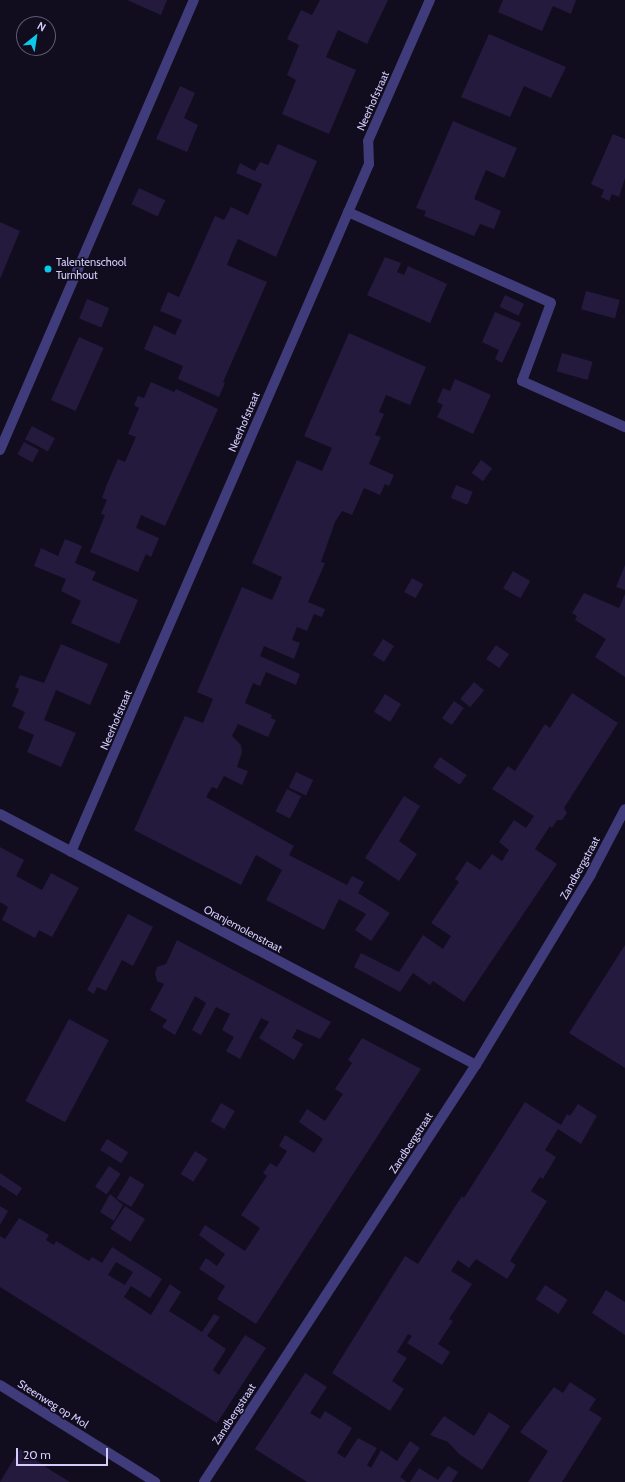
<!DOCTYPE html>
<html>
<head>
<meta charset="utf-8">
<style>
	body { margin:0 }
	#map { position:relative; width:625px; height:1482px; overflow:hidden; background:#110d1e; font-family:Cabin,sans-serif }
	div>[style] { position:absolute }
	.building>* { inset:0; background:#231a3e; transform-origin:0 0 }
	.minor>* { height:10px; margin:-5px; padding:0 5px; transform-origin:5px; border-radius:5px; background:#403b7a }
	.dots>* { width:11px; height:11px; translate:-50% -50%; box-sizing:border-box; border:2px solid #110d1e; border-radius:50% }
	span { translate:-50% -50%; white-space:nowrap; text-align:center; line-height:1.15; -webkit-text-stroke:3px #110d1e; paint-order:stroke }
	.street-label { font-size:11px; color:#d4cdfc }
	.poi-label { font-size:11px; color:#d4cdfc }
	.left { translate:0 -50%; text-align:left }
	.north { position:absolute; left:16px; top:16px; width:40px; height:40px; box-sizing:border-box; background:#110d1e; border:1px solid #5f5a77; border-radius:50%; rotate:30deg; font-size:11px; font-weight:700; line-height:16px; text-align:center; color:#d4cdfc }
	.north::after { content:''; display:block; margin:auto; width:14px; height:18px; background:#0dc9e9; clip-path:polygon(50% 0,100% 100%,50% 72%,0 100%) }
	.scale { position:absolute; left:16px; top:1448px; width:92px; height:18px; box-sizing:border-box; border:2px solid #d4cdfc; border-top:0; padding-left:5px; font-size:12px; line-height:14px; white-space:nowrap; color:#d4cdfc; -webkit-text-stroke:3px #110d1e; paint-order:stroke }
</style>
</head>
<body>
<div id="map">
	<div class="building">
		<i style="clip-path:polygon(127px 0,167px 0,161px 15px)"></i>
		<i style="clip-path:polygon(320px 0,388px 0,367px 44px,338px 30px,326px 57px,356px 70px,329px 134px,282px 114px,296px 80px,287px 75px,299px 45px,287px 39px,301px 10px,312px 15px)"></i>
		<i style="clip-path:polygon(503px 0,576px 0,571px 14px,553px 6px,542px 31px,498px 12px)"></i>
		<i style="clip-path:polygon(489px 34px,566px 67px,551px 98px,524px 86px,510px 117px,461px 97px)"></i>
		<i style="clip-path:polygon(180px 86px,195px 93px,184px 118px,198px 125px,187px 152px,156px 139px)"></i>
		<i style="clip-path:polygon(453px 121px,517px 148px,504px 178px,486px 170px,474px 199px,501px 211px,494px 229px,480px 224px,474px 236px,424px 216px,426px 211px,416px 208px)"></i>
		<i style="clip-path:polygon(613px 134px,625px 139px,625px 178px,619px 197px,612px 194px,609px 201px,601px 197px,604px 190px,591px 184px)"></i>
		<i style="clip-path:polygon(278px 144px,317px 161px,276px 257px,238px 239px,232px 252px,227px 265px,267px 282px,223px 382px,225px 383px,219px 397px,178px 379px,183px 366px,144px 349px,154px 325px,175px 335px,182px 320px,160px 311px,168px 292px,179px 297px,215px 216px,224px 220px,231px 207px,248px 215px,262px 184px,236px 173px,240px 163px,255px 171px,260px 162px,268px 165px)"></i>
		<i style="left:139px;top:188px;width:29px;height:18px;rotate:25deg"></i>
		<i style="clip-path:polygon(0 222px,20px 231px,0 279px)"></i>
		<i style="clip-path:polygon(385px 257px,401px 263px,397px 272px,404px 275px,408px 266px,447px 284px,430px 323px,367px 295px)"></i>
		<i style="left:586px;top:291px;width:35px;height:19px;rotate:15deg"></i>
		<i style="left:505px;top:295px;width:21px;height:13px;rotate:25deg"></i>
		<i style="left:87px;top:299px;width:24px;height:21px;rotate:22deg"></i>
		<i style="clip-path:polygon(495px 312px,521px 323px,502px 363px,495px 359px,499px 350px,482px 342px)"></i>
		<i style="clip-path:polygon(349px 333px,426px 367px,410px 405px,386px 395px,379px 412px,384px 414px,375px 435px,381px 437px,369px 464px,394px 475px,389px 486px,385px 484px,380px 495px,364px 488px,352px 515px,342px 511px,335px 522px,321px 562px,325px 563px,308px 602px,325px 609px,322px 617px,314px 614px,307px 631px,297px 627px,292px 640px,300px 643px,294px 659px,264px 646px,260px 656px,300px 674px,296px 685px,266px 672px,260px 686px,253px 683px,245px 703px,272px 715px,271px 718px,276px 720px,268px 737px,238px 724px,232px 736px,241px 745px,242px 752px,237px 767px,248px 771px,242px 785px,224px 776px,217px 789px,212px 787px,206px 797px,294px 846px,289px 855px,347px 885px,352px 876px,364px 882px,358px 893px,390px 913px,371px 941px,355px 930px,366px 914px,339px 899px,324px 930px,266px 900px,282px 870px,256px 855px,241px 885px,134px 830px,185px 716px,203px 723px,213px 699px,197px 692px,242px 587px,272px 600px,277px 589px,282px 577px,252px 563px,297px 460px,322px 471px,332px 448px,304px 436px)"></i>
		<i style="left:79px;top:337px;width:27px;height:69px;rotate:24deg"></i>
		<i style="left:562px;top:353px;width:32px;height:19px;rotate:16deg"></i>
		<i style="clip-path:polygon(455px 379px,491px 395px,473px 434px,437px 417px,443px 405px,437px 402px,443px 388px,450px 391px)"></i>
		<i style="clip-path:polygon(151px 382px,174px 392px,176px 389px,218px 409px,165px 526px,141px 515px,136px 528px,159px 538px,151px 557px,146px 554px,138px 572px,90px 552px,105px 515px,101px 514px,107px 500px,102px 498px,107px 484px,118px 459px,125px 462px,136px 437px,128px 434px,139px 408px,134px 405px,138px 396px,144px 398px)"></i>
		<i style="left:32px;top:426px;width:26px;height:15px;rotate:28deg"></i>
		<i style="left:24px;top:442px;width:17px;height:14px;rotate:28deg"></i>
		<i style="left:481px;top:460px;width:14px;height:16px;rotate:36deg"></i>
		<i style="left:456px;top:485px;width:18px;height:14px;rotate:22deg"></i>
		<i style="clip-path:polygon(65px 539px,82px 546px,75px 563px,96px 572px,92px 580px,138px 600px,119px 644px,71px 623px,81px 601px,61px 591px,66px 579px,34px 566px,41px 548px,58px 556px)"></i>
		<i style="clip-path:polygon(625px 565px,625px 590px,616px 587px)"></i>
		<i style="left:513px;top:571px;width:20px;height:20px;rotate:30deg"></i>
		<i style="left:412px;top:578px;width:13px;height:16px;rotate:29deg"></i>
		<i style="clip-path:polygon(584px 593px,619px 608px,625px 594px,625px 677px,595px 657px,606px 639px,575px 620px,577px 616px,572px 613px)"></i>
		<i style="left:383px;top:639px;width:13px;height:19px;rotate:32deg"></i>
		<i style="clip-path:polygon(61px 644px,108px 664px,90px 705px,56px 690px,44px 720px,76px 733px,61px 767px,27px 752px,34px 735px,18px 728px,25px 712px,12px 706px,19px 689px,15px 687px,20px 675px,44px 683px)"></i>
		<i style="left:496px;top:645px;width:16px;height:17px;rotate:35deg"></i>
		<i style="left:474px;top:682px;width:13px;height:22px;rotate:39deg"></i>
		<i style="clip-path:polygon(572px 693px,618px 723px,564px 808px,567px 813px,562px 820px,557px 820px,552px 828px,550px 826px,535px 849px,557px 864px,464px 1002px,433px 981px,430px 985px,413px 973px,400px 992px,354px 967px,361px 953px,399px 972px,423px 935px,443px 949px,451px 936px,431px 923px,459px 882px,455px 879px,467px 861px,480px 870px,492px 854px,502px 861px,509px 850px,499px 842px,514px 820px,526px 828px,534px 816px,492px 789px,508px 766px,515px 771px,545px 724px,550px 728px)"></i>
		<i style="left:385px;top:694px;width:19px;height:21px;rotate:32deg"></i>
		<i style="left:454px;top:701px;width:12px;height:21px;rotate:35deg"></i>
		<i style="left:440px;top:757px;width:32px;height:12px;rotate:34deg"></i>
		<i style="left:296px;top:772px;width:19px;height:17px;rotate:25deg"></i>
		<i style="left:287px;top:789px;width:16px;height:25px;rotate:27deg"></i>
		<i style="clip-path:polygon(404px 796px,420px 806px,399px 841px,417px 854px,399px 881px,365px 858px)"></i>
		<i style="clip-path:polygon(0 847px,24px 860px,16px 876px,42px 890px,51px 873px,79px 888px,52px 937px,39px 930px,35px 938px,2px 920px,8px 907px,0 902px)"></i>
		<i style="clip-path:polygon(128px 914px,153px 927px,133px 966px,122px 960px,106px 991px,97px 987px,94px 994px,87px 990px)"></i>
		<i style="clip-path:polygon(177px 940px,331px 1022px,320px 1039px,297px 1029px,292px 1038px,303px 1044px,294px 1060px,259px 1038px,269px 1022px,261px 1018px,240px 1059px,226px 1051px,234px 1037px,222px 1030px,230px 1014px,216px 1007px,201px 1035px,192px 1030px,206px 1003px,195px 996px,175px 1035px,162px 1027px,167px 1020px,150px 1010px,164px 984px,157px 981px,155px 973px,157px 967px,166px 964px)"></i>
		<i style="clip-path:polygon(625px 945px,625px 1068px,569px 1033px)"></i>
		<i style="left:69px;top:1019px;width:45px;height:93px;rotate:28deg"></i>
		<i style="clip-path:polygon(362px 1038px,421px 1069px,256px 1324px,217px 1299px,225px 1286px,199px 1269px,206px 1258px,217px 1266px,225px 1254px,199px 1235px,205px 1225px,245px 1251px,260px 1228px,241px 1215px,267px 1176px,263px 1173px,270px 1163px,277px 1167px,287px 1151px,279px 1146px,285px 1135px,314px 1153px,323px 1139px,299px 1122px,307px 1109px,325px 1121px,343px 1094px,335px 1089px,352px 1063px,348px 1060px)"></i>
		<i style="clip-path:polygon(525px 1102px,561px 1125px,567px 1114px,570px 1116px,578px 1104px,597px 1116px,581px 1144px,558px 1129px,545px 1150px,556px 1157px,543px 1179px,540px 1177px,531px 1191px,547px 1201px,510px 1261px,516px 1265px,507px 1279px,476px 1259px,469px 1268px,458px 1260px,451px 1271px,472px 1284px,449px 1319px,453px 1321px,438px 1344px,450px 1352px,442px 1365px,407px 1343px,412px 1336px,408px 1334px,397px 1352px,407px 1358px,392px 1381px,404px 1389px,390px 1411px,332px 1373px,405px 1256px,418px 1264px,462px 1196px,464px 1198px)"></i>
		<i style="left:221px;top:1103px;width:16px;height:21px;rotate:30deg"></i>
		<i style="left:107px;top:1139px;width:25px;height:13px;rotate:32deg"></i>
		<i style="left:195px;top:1151px;width:15px;height:27px;rotate:32deg"></i>
		<i style="left:109px;top:1166px;width:14px;height:25px;rotate:34deg"></i>
		<i style="clip-path:polygon(0 1173px,22px 1188px,17px 1196px,0 1185px)"></i>
		<i style="left:130px;top:1176px;width:17px;height:26px;rotate:31deg"></i>
		<i style="clip-path:polygon(110px 1194px,123px 1205px,114px 1221px,100px 1212px)"></i>
		<i style="clip-path:polygon(0 1206px,8px 1211px,0 1225px)"></i>
		<i style="left:125px;top:1206px;width:24px;height:27px;rotate:33deg"></i>
		<i style="clip-path:polygon(evenodd,19px 1218px,49px 1235px,46px 1240px,54px 1245px,56px 1241px,89px 1261px,92px 1257px,102px 1263px,112px 1247px,162px 1279px,150px 1298px,131px 1286px,124px 1297px,151px 1315px,170px 1284px,181px 1292px,169px 1311px,188px 1323px,202px 1332px,214px 1314px,220px 1317px,207px 1336px,226px 1349px,213px 1370px,219px 1375px,245px 1335px,266px 1348px,217px 1423px,0 1287px,0 1236px,5px 1239px,19px 1218px,116px 1262px,133px 1272px,125px 1285px,108px 1275px,116px 1262px)"></i>
		<i style="left:545px;top:1285px;width:27px;height:17px;rotate:33deg"></i>
		<i style="clip-path:polygon(606px 1290px,625px 1302px,625px 1335px,592px 1313px)"></i>
		<i style="clip-path:polygon(305px 1373px,327px 1387px,310px 1413px,320px 1419px,325px 1411px,352px 1428px,337px 1453px,345px 1458px,358px 1438px,377px 1448px,367px 1465px,371px 1468px,381px 1450px,397px 1461px,410px 1441px,420px 1448px,400px 1477px,407px 1482px,307px 1482px,255px 1449px)"></i>
		<i style="clip-path:polygon(570px 1382px,596px 1399px,589px 1410px,602px 1418px,562px 1482px,528px 1482px,548px 1451px,520px 1432px,554px 1387px,563px 1393px)"></i>
		<i style="clip-path:polygon(489px 1412px,510px 1426px,482px 1470px,459px 1454px,448px 1442px,430px 1435px,444px 1416px,474px 1436px)"></i>
		<i style="clip-path:polygon(20px 1449px,52px 1471px,70px 1482px,0 1482px)"></i>
		<i style="clip-path:polygon(448px 1466px,458px 1472px,452px 1482px,410px 1482px,419px 1468px,438px 1480px)"></i>
	</div>
	<div class="minor">
		<i style="left:348px;top:212px;width:222px;rotate:24.1deg"></i>
		<i style="left:551px;top:303px;width:83px;rotate:110.4deg"></i>
		<i style="left:522px;top:381px;width:113px;rotate:24.1deg"></i>
		<i style="left:0;top:450px;width:490px;rotate:-66.7deg"></i>
		<i style="left:0;top:814px;width:538px;rotate:27.8deg"></i>
		<i style="left:71px;top:852px;width:750px;rotate:-66.58deg"></i>
		<i style="left:369px;top:164px;width:23px;rotate:-92deg"></i>
		<i style="left:368px;top:141px;width:154px;rotate:-66.3deg"></i>
		<i style="left:0;top:1385px;width:183px;rotate:32deg"></i>
		<i style="left:204px;top:1482px;width:498px;rotate:-56.9deg"></i>
		<i style="left:476px;top:1065px;width:223px;rotate:-58.9deg"></i>
		<i style="left:591px;top:874px;width:73px;rotate:-62.4deg"></i>
	</div>
	<div class="dots">
		<i style="left:48px;top:269px;background:#0dc9e9"></i>
	</div>
	<div class="street-label">
		<span style="left:373px;top:101px;rotate:-66deg">Neerhofstraat</span>
		<span style="left:244px;top:422px;rotate:-67deg">Neerhofstraat</span>
		<span style="left:116px;top:720px;rotate:-67deg">Neerhofstraat</span>
		<span style="left:580px;top:868px;rotate:-61deg">Zandbergstraat</span>
		<span style="left:243px;top:929px;rotate:28deg">Oranjemolenstraat</span>
		<span style="left:411px;top:1143px;rotate:-57deg">Zandbergstraat</span>
		<span style="left:53px;top:1404px;rotate:32deg">Steenweg op Mol</span>
		<span style="left:234px;top:1414px;rotate:-57deg">Zandbergstraat</span>
	</div>
	<div class="poi-label">
		<span class="left" style="left:56px;top:269px">Talentenschool<br>Turnhout</span>
	</div>
	<div class="north">N</div>
	<div class="scale">20 m</div>
</div>
</body>
</html>
